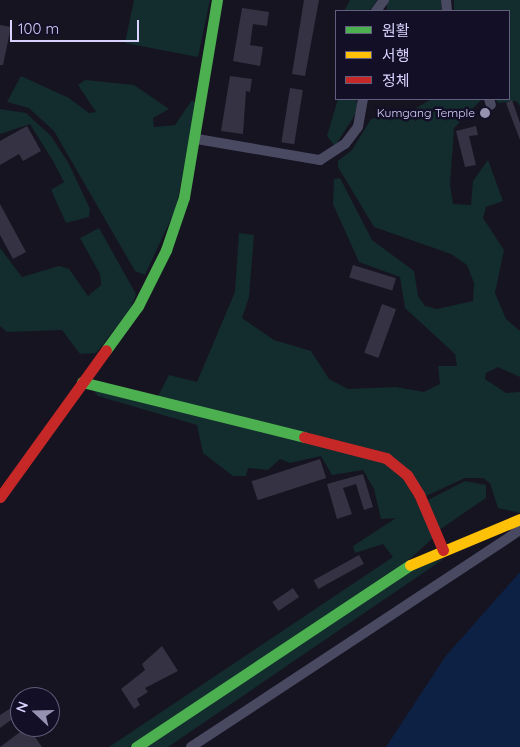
<!DOCTYPE html>
<html>
<head>
<meta charset="utf-8">
<style>
	body { margin:0 }
	#map { position:relative; width:520px; height:747px; overflow:hidden; background:#161421; font-family:Quicksand,"Noto Sans KR",sans-serif }
	div>[style] { position:absolute }
	.green>* { inset:0; background:#132c2d; transform-origin:0 0 }
	.water>* { inset:0; background:#0d2144 }
	.building>* { inset:0; background:#343243; transform-origin:0 0 }
	.street>* { height:10px; margin:-5px; padding:0 5px; transform-origin:5px; border-radius:5px; background:#4a4962 }
	.fast>* { height:11px; margin:-5.5px; padding:0 5.5px; transform-origin:5.5px; border-radius:5.5px; background:#4caf50 }
	.slow>* { height:11px; margin:-5.5px; padding:0 5.5px; transform-origin:5.5px; border-radius:5.5px; background:#ffc107 }
	.jam>* { height:11px; margin:-5.5px; padding:0 5.5px; transform-origin:5.5px; border-radius:5.5px; background:#c62828 }
	.dots>* { width:14px; height:14px; translate:-50% -50%; box-sizing:border-box; border:2px solid #130f26; border-radius:50% }
	span { translate:-50% -50%; white-space:nowrap; text-align:center; line-height:1.15; -webkit-text-stroke:5px #130f26; paint-order:stroke }
	.poi-label { font-size:12px; color:#d9d4ff }
	.right { translate:-100% -50%; text-align:right }
	.legend { position:absolute; left:335px; top:10px; width:175px; height:90px; box-sizing:border-box; background:#130f26; border:1px solid #625e7d; margin:0; padding:6px 9px; list-style:none; font-size:15px; color:#d9d4ff }
	.legend li { display:flex; align-items:center; gap:10px; height:25px }
	.legend b { width:25px; border:1px solid #625e7d }
	.north { position:absolute; left:10px; top:687px; width:50px; height:50px; box-sizing:border-box; background:#130f26; border:1px solid #625e7d; border-radius:50%; rotate:291deg; font-size:14px; font-weight:700; line-height:20px; text-align:center; color:#d9d4ff }
	.north::after { content:''; display:block; margin:auto; width:18px; height:22px; background:#9591b1; clip-path:polygon(50% 0,100% 100%,50% 72%,0 100%) }
	.scale { position:absolute; left:10px; top:20px; width:129px; height:22px; box-sizing:border-box; border:2px solid #d9d4ff; border-top:0; padding-left:6px; font-size:15px; line-height:18px; white-space:nowrap; color:#d9d4ff; -webkit-text-stroke:4px #130f26; paint-order:stroke }
</style>
</head>
<body>
<div id="map">
	<div class="green">
		<i style="clip-path:polygon(134px 0,210px 0,198px 57px,125px 43px)"></i>
		<i style="clip-path:polygon(350px 0,377px 0,369px 11px,344px 11px)"></i>
		<i style="left:387px;top:0;width:54px;height:13px"></i>
		<i style="clip-path:polygon(454px 0,520px 0,520px 106px,516px 101px,498px 103px,495px 99px,509px 99px,509px 11px,454px 11px)"></i>
		<i style="clip-path:polygon(21px 76px,69px 98px,89px 113px,96px 112px,78px 85px,85px 80px,134px 85px,169px 109px,153px 118px,154px 127px,175px 125px,192px 100px,196px 104px,176px 208px,145px 275px,135px 271px,54px 131px,29px 108px,7px 102px)"></i>
		<i style="clip-path:polygon(338px 99px,356px 99px,358px 110px,335px 146px,327px 136px)"></i>
		<i style="clip-path:polygon(431px 99px,482px 99px,454px 128px,450px 185px,453px 204px,471px 205px,473px 181px,488px 160px,503px 201px,486px 207px,483px 218px,504px 250px,495px 293px,506px 319px,520px 331px,520px 377px,498px 367px,486px 373px,485px 379px,506px 393px,520px 392px,520px 513px,498px 508px,490px 483px,483px 478px,465px 478px,424px 497px,408px 471px,157px 398px,169px 375px,197px 382px,235px 292px,239px 233px,254px 235px,249px 297px,242px 318px,274px 340px,311px 351px,329px 379px,348px 389px,396px 387px,424px 392px,440px 384px,438px 366px,457px 366px,455px 354px,405px 308px,400px 277px,359px 262px,333px 204px,334px 179px,340px 178px,372px 240px,414px 271px,418px 296px,425px 306px,437px 309px,473px 301px,474px 283px,467px 265px,451px 254px,374px 227px,338px 167px,338px 161px,352px 150px,371px 119px,415px 109px)"></i>
		<i style="clip-path:polygon(0 109px,26px 113px,51px 136px,69px 164px,90px 209px,89px 217px,66px 223px,51px 190px,64px 182px,53px 161px,30px 124px,0 134px)"></i>
		<i style="clip-path:polygon(99px 228px,136px 294px,131px 308px,96px 353px,80px 354px,62px 330px,7px 332px,0 326px,0 248px,22px 277px,59px 266px,69px 269px,88px 296px,101px 285px,100px 274px,80px 238px)"></i>
		<i style="clip-path:polygon(91px 388px,378px 458px,404px 477px,434px 537px,411px 558px,129px 747px,109px 747px,393px 557px,383px 544px,355px 553px,353px 546px,396px 518px,381px 519px,374px 489px,363px 470px,332px 475px,321px 456px,290px 463px,280px 459px,268px 470px,248px 468px,246px 476px,233px 476px,203px 453px,197px 425px,98px 396px)"></i>
		<i style="clip-path:polygon(465px 481px,486px 485px,486px 498px,439px 530px,426px 501px)"></i>
		<i style="clip-path:polygon(445px 558px,168px 747px,145px 747px,403px 573px)"></i>
	</div>
	<div class="water">
		<i style="clip-path:polygon(520px 572px,520px 747px,386px 747px,445px 657px)"></i>
	</div>
	<div class="building">
		<i style="clip-path:polygon(304px 0,319px 0,305px 76px,292px 74px)"></i>
		<i style="clip-path:polygon(242px 8px,269px 12px,267px 26px,253px 24px,250px 45px,263px 47px,260px 66px,233px 61px)"></i>
		<i style="clip-path:polygon(0 25px,11px 27px,3px 65px,0 65px)"></i>
		<i style="clip-path:polygon(230px 76px,252px 79px,250px 92px,246px 91px,243px 134px,221px 131px)"></i>
		<i style="left:290px;top:88px;width:13px;height:55px;rotate:9deg"></i>
		<i style="clip-path:polygon(512px 100px,520px 123px,520px 140px,506px 103px)"></i>
		<i style="clip-path:polygon(27px 126px,41px 151px,23px 161px,19px 154px,0 165px,0 141px)"></i>
		<i style="clip-path:polygon(476px 126px,478px 135px,469px 136px,476px 165px,465px 167px,456px 131px)"></i>
		<i style="clip-path:polygon(0 204px,26px 252px,13px 259px,0 235px)"></i>
		<i style="left:353px;top:265px;width:45px;height:13px;rotate:17deg"></i>
		<i style="left:382px;top:304px;width:15px;height:52px;rotate:20deg"></i>
		<i style="left:320px;top:459px;width:20px;height:72px;rotate:72deg"></i>
		<i style="clip-path:polygon(363px 474px,373px 507px,364px 510px,356px 484px,343px 488px,352px 514px,337px 519px,327px 484px)"></i>
		<i style="left:359px;top:555px;width:10px;height:52px;rotate:61deg"></i>
		<i style="left:293px;top:588px;width:11px;height:25px;rotate:56deg"></i>
		<i style="clip-path:polygon(162px 646px,178px 671px,145px 688px,148px 692px,137px 699px,140px 705px,134px 709px,121px 689px,145px 670px,142px 664px)"></i>
		<i style="clip-path:polygon(14px 706px,20px 727px,28px 727px,42px 747px,0 747px,20px 732px,11px 720px,0 728px,0 715px)"></i>
	</div>
	<div class="street">
		<i style="left:446px;top:0;width:11px;rotate:85deg"></i>
		<i style="left:376px;top:11px;width:14px;rotate:-54deg"></i>
		<i style="left:489px;top:99px;width:6px;rotate:72deg"></i>
		<i style="left:197px;top:139px;width:125px;rotate:9.7deg"></i>
		<i style="left:320px;top:160px;width:30px;rotate:-33deg"></i>
		<i style="left:345px;top:144px;width:21px;rotate:-53deg"></i>
		<i style="left:358px;top:127px;width:28px;rotate:-80deg"></i>
		<i style="left:191px;top:747px;width:394px;rotate:-33.4deg"></i>
	</div>
	<div class="fast">
		<i style="left:106px;top:350px;width:54px;rotate:-54deg"></i>
		<i style="left:138px;top:306px;width:63px;rotate:-63.4deg"></i>
		<i style="left:166px;top:250px;width:56px;rotate:-71.2deg"></i>
		<i style="left:184px;top:197px;width:200px;rotate:-80.5deg"></i>
		<i style="left:82px;top:382px;width:229px;rotate:13.9deg"></i>
		<i style="left:136px;top:747px;width:329px;rotate:-33.6deg"></i>
	</div>
	<div class="slow">
		<i style="left:410px;top:565px;width:119px;rotate:-22.7deg"></i>
	</div>
	<div class="jam">
		<i style="left:304px;top:437px;width:85px;rotate:14.4deg"></i>
		<i style="left:386px;top:458px;width:27px;rotate:39deg"></i>
		<i style="left:407px;top:475px;width:22px;rotate:58deg"></i>
		<i style="left:419px;top:494px;width:61px;rotate:66.8deg"></i>
		<i style="left:0;top:497px;width:181px;rotate:-54.2deg"></i>
	</div>
	<div class="dots">
		<i style="left:485px;top:113px;background:#9591b1"></i>
	</div>
	<div class="poi-label">
		<span class="right" style="left:475px;top:113px">Kumgang Temple</span>
	</div>
	<ul class="legend">
	<li><b style="height:6px;background:#4caf50"></b>원활</li>
	<li><b style="height:6px;background:#ffc107"></b>서행</li>
	<li><b style="height:6px;background:#c62828"></b>정체</li>
	</ul>
	<div class="north">N</div>
	<div class="scale">100 m</div>
</div>
</body>
</html>
